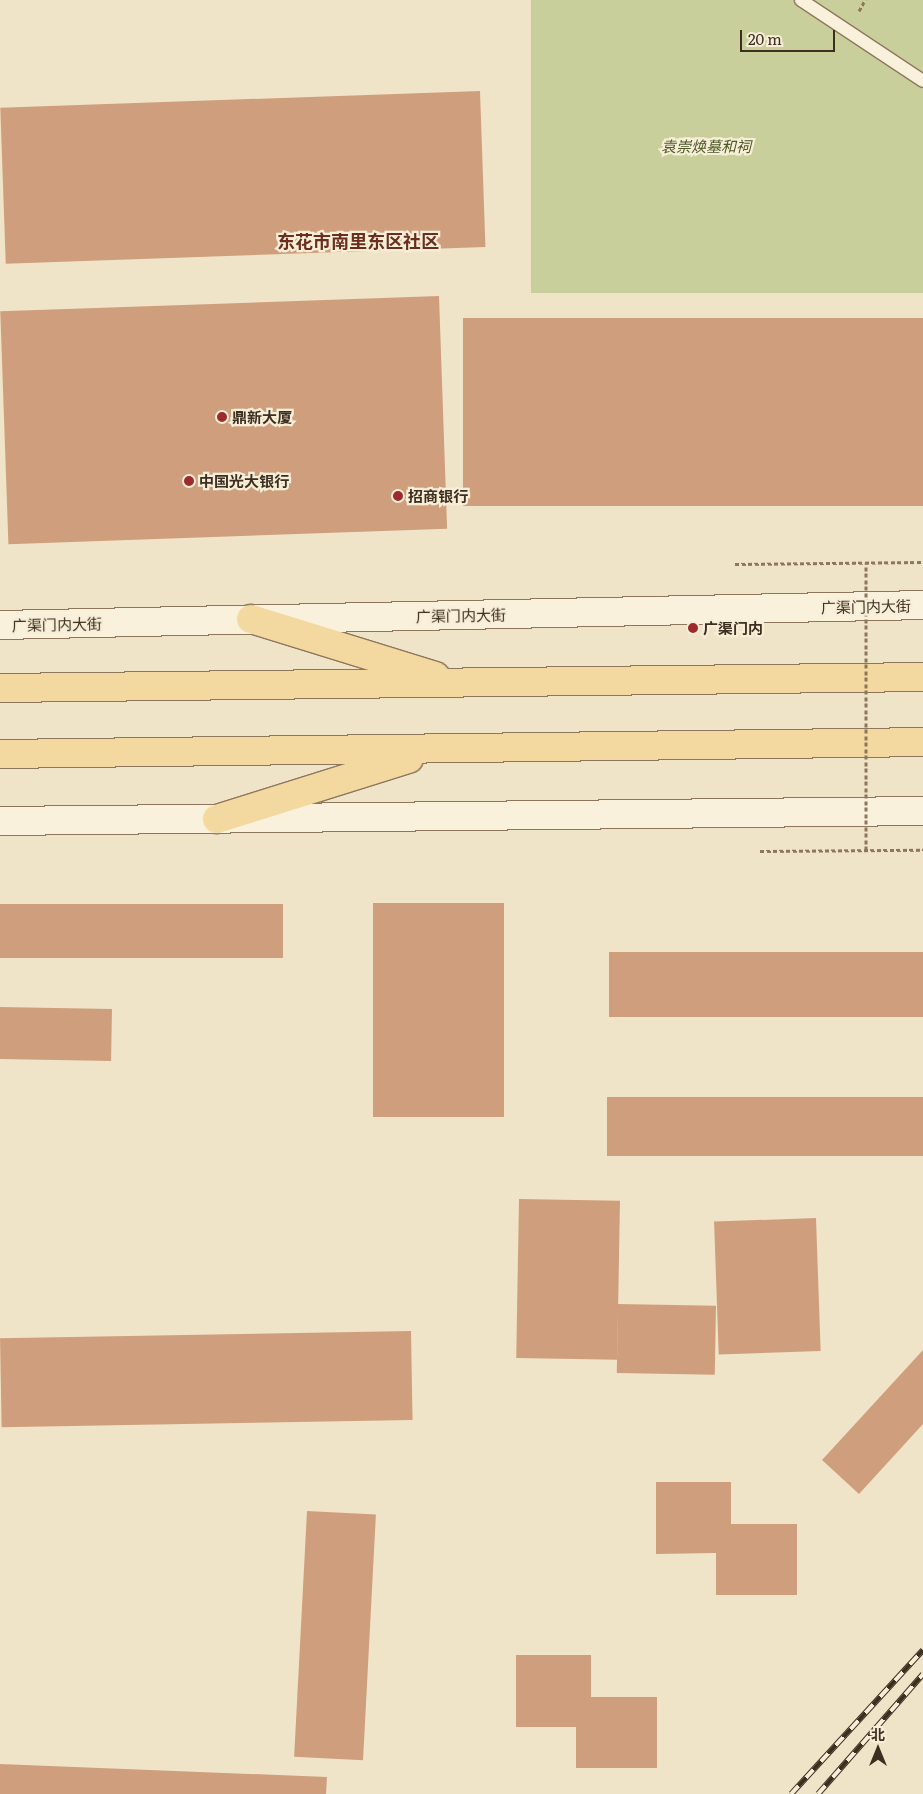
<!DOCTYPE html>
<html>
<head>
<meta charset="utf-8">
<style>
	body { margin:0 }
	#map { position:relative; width:923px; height:1794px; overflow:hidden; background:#f0e4c8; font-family:Literata,"Noto Sans SC",serif }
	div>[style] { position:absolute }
	.green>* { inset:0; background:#c9cf9b; transform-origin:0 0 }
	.building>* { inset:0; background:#cf9f7d; transform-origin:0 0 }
	.path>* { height:3px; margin-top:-1.5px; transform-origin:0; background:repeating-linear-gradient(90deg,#8d765c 0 4px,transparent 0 6.5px) }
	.roads { filter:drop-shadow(1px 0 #8d765c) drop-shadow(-1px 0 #8d765c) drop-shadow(0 1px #8d765c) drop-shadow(0 -1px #8d765c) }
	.lane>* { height:12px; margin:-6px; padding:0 6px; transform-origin:6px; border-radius:6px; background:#faf1dc }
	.secondary>* { height:28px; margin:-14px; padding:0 14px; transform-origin:14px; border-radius:14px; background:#faf1dc }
	.primary>* { height:28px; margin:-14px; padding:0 14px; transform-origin:14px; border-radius:14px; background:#f3d9a0 }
	.rail>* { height:5.5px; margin-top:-2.75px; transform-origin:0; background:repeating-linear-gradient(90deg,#f7eed8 0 11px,#3d2e20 0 22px); box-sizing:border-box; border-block:1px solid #3d2e20 }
	.path-bridge>* { height:3px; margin-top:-1.5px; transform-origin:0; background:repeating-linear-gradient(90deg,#8d765c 0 4px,transparent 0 6.5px) }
	.dots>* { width:14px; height:14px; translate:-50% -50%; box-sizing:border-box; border:2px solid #f7eed8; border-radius:50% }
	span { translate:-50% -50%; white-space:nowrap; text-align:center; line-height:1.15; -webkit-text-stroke:4.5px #f7eed8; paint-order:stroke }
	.park-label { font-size:15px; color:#4d5a26; font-style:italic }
	.poi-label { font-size:15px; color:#3d2e20; font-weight:700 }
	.left { translate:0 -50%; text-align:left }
	.street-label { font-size:15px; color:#3d2e20 }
	.quarter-label { font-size:18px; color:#6b2e1e; font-weight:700 }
	.north { position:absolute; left:853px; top:1724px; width:50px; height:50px; -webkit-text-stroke:4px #f7eed8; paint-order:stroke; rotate:0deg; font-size:14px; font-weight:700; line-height:20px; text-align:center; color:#3d2e20 }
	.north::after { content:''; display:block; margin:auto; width:18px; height:22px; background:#3d2e20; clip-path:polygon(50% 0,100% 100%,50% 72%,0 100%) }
	.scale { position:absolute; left:740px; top:30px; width:95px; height:22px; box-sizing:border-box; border:2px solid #3d2e20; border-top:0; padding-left:6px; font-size:15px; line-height:18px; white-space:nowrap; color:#3d2e20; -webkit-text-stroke:4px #f7eed8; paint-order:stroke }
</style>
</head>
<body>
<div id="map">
	<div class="green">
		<i style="left:531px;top:0;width:392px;height:293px"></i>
	</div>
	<div class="building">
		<i style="left:480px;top:91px;width:156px;height:480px;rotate:88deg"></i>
		<i style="left:439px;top:296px;width:233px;height:439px;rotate:88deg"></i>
		<i style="left:923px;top:318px;width:188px;height:460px;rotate:90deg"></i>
		<i style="left:504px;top:903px;width:214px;height:131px;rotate:90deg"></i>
		<i style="left:0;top:904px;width:283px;height:54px"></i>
		<i style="left:923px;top:952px;width:65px;height:314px;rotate:90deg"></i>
		<i style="left:0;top:1007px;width:112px;height:52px;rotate:1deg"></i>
		<i style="left:923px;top:1097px;width:59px;height:316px;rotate:90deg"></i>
		<i style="left:519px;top:1199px;width:101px;height:159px;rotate:1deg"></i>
		<i style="left:816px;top:1218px;width:133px;height:102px;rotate:88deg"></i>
		<i style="left:618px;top:1304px;width:98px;height:69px;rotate:1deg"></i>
		<i style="left:411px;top:1331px;width:89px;height:411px;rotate:89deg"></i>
		<i style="clip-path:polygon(923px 1350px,923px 1424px,859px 1494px,822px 1460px)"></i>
		<i style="clip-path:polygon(656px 1482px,731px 1482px,731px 1524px,797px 1524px,797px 1595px,716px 1595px,716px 1553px,656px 1554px)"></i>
		<i style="left:307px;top:1511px;width:69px;height:246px;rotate:3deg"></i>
		<i style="clip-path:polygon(516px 1655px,591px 1655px,591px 1697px,657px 1697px,657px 1768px,576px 1768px,576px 1727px,516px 1727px)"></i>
		<i style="clip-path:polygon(0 1764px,327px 1777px,326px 1794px,0 1794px)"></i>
	</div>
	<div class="path">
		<i style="left:859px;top:11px;width:13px;rotate:-61deg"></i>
		<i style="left:735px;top:564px;width:188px;rotate:-0.6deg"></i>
		<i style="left:760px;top:851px;width:163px;rotate:-0.4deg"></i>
	</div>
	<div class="roads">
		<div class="lane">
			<i style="left:801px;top:0;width:146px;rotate:33.6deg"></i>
		</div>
		<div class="secondary">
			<i style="left:0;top:625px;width:923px;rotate:-1.24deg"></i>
			<i style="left:0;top:821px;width:923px;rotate:-0.62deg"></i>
		</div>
		<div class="primary">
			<i style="left:251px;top:619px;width:193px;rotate:17.2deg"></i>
			<i style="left:0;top:688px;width:923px;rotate:-0.68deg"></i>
			<i style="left:0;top:754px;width:923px;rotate:-0.74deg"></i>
			<i style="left:217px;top:819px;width:201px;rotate:-17.4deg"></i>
		</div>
	</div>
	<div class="rail">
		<i style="left:791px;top:1794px;width:195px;rotate:-47.5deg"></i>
		<i style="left:818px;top:1794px;width:159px;rotate:-48.8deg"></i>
	</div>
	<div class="path-bridge">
		<i style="left:866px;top:850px;width:287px;rotate:-90deg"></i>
	</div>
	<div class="dots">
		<i style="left:222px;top:417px;background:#9e2a2b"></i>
		<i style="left:189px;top:481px;background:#9e2a2b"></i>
		<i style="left:398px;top:496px;background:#9e2a2b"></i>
		<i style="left:693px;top:628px;background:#9e2a2b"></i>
	</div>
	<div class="park-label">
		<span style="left:706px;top:146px">袁崇焕墓和祠</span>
	</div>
	<div class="poi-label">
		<span class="left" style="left:232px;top:417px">鼎新大厦</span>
		<span class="left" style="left:199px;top:481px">中国光大银行</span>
		<span class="left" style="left:408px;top:496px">招商银行</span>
		<span class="left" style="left:703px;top:628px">广渠门内</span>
	</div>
	<div class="street-label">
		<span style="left:866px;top:606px;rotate:-1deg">广渠门内大街</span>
		<span style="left:461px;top:615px;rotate:-1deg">广渠门内大街</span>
		<span style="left:57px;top:624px;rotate:-1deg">广渠门内大街</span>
	</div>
	<div class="quarter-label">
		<span style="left:358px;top:241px">东花市南里东区社区</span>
	</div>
	<div class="north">北</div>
	<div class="scale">20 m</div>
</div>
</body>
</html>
